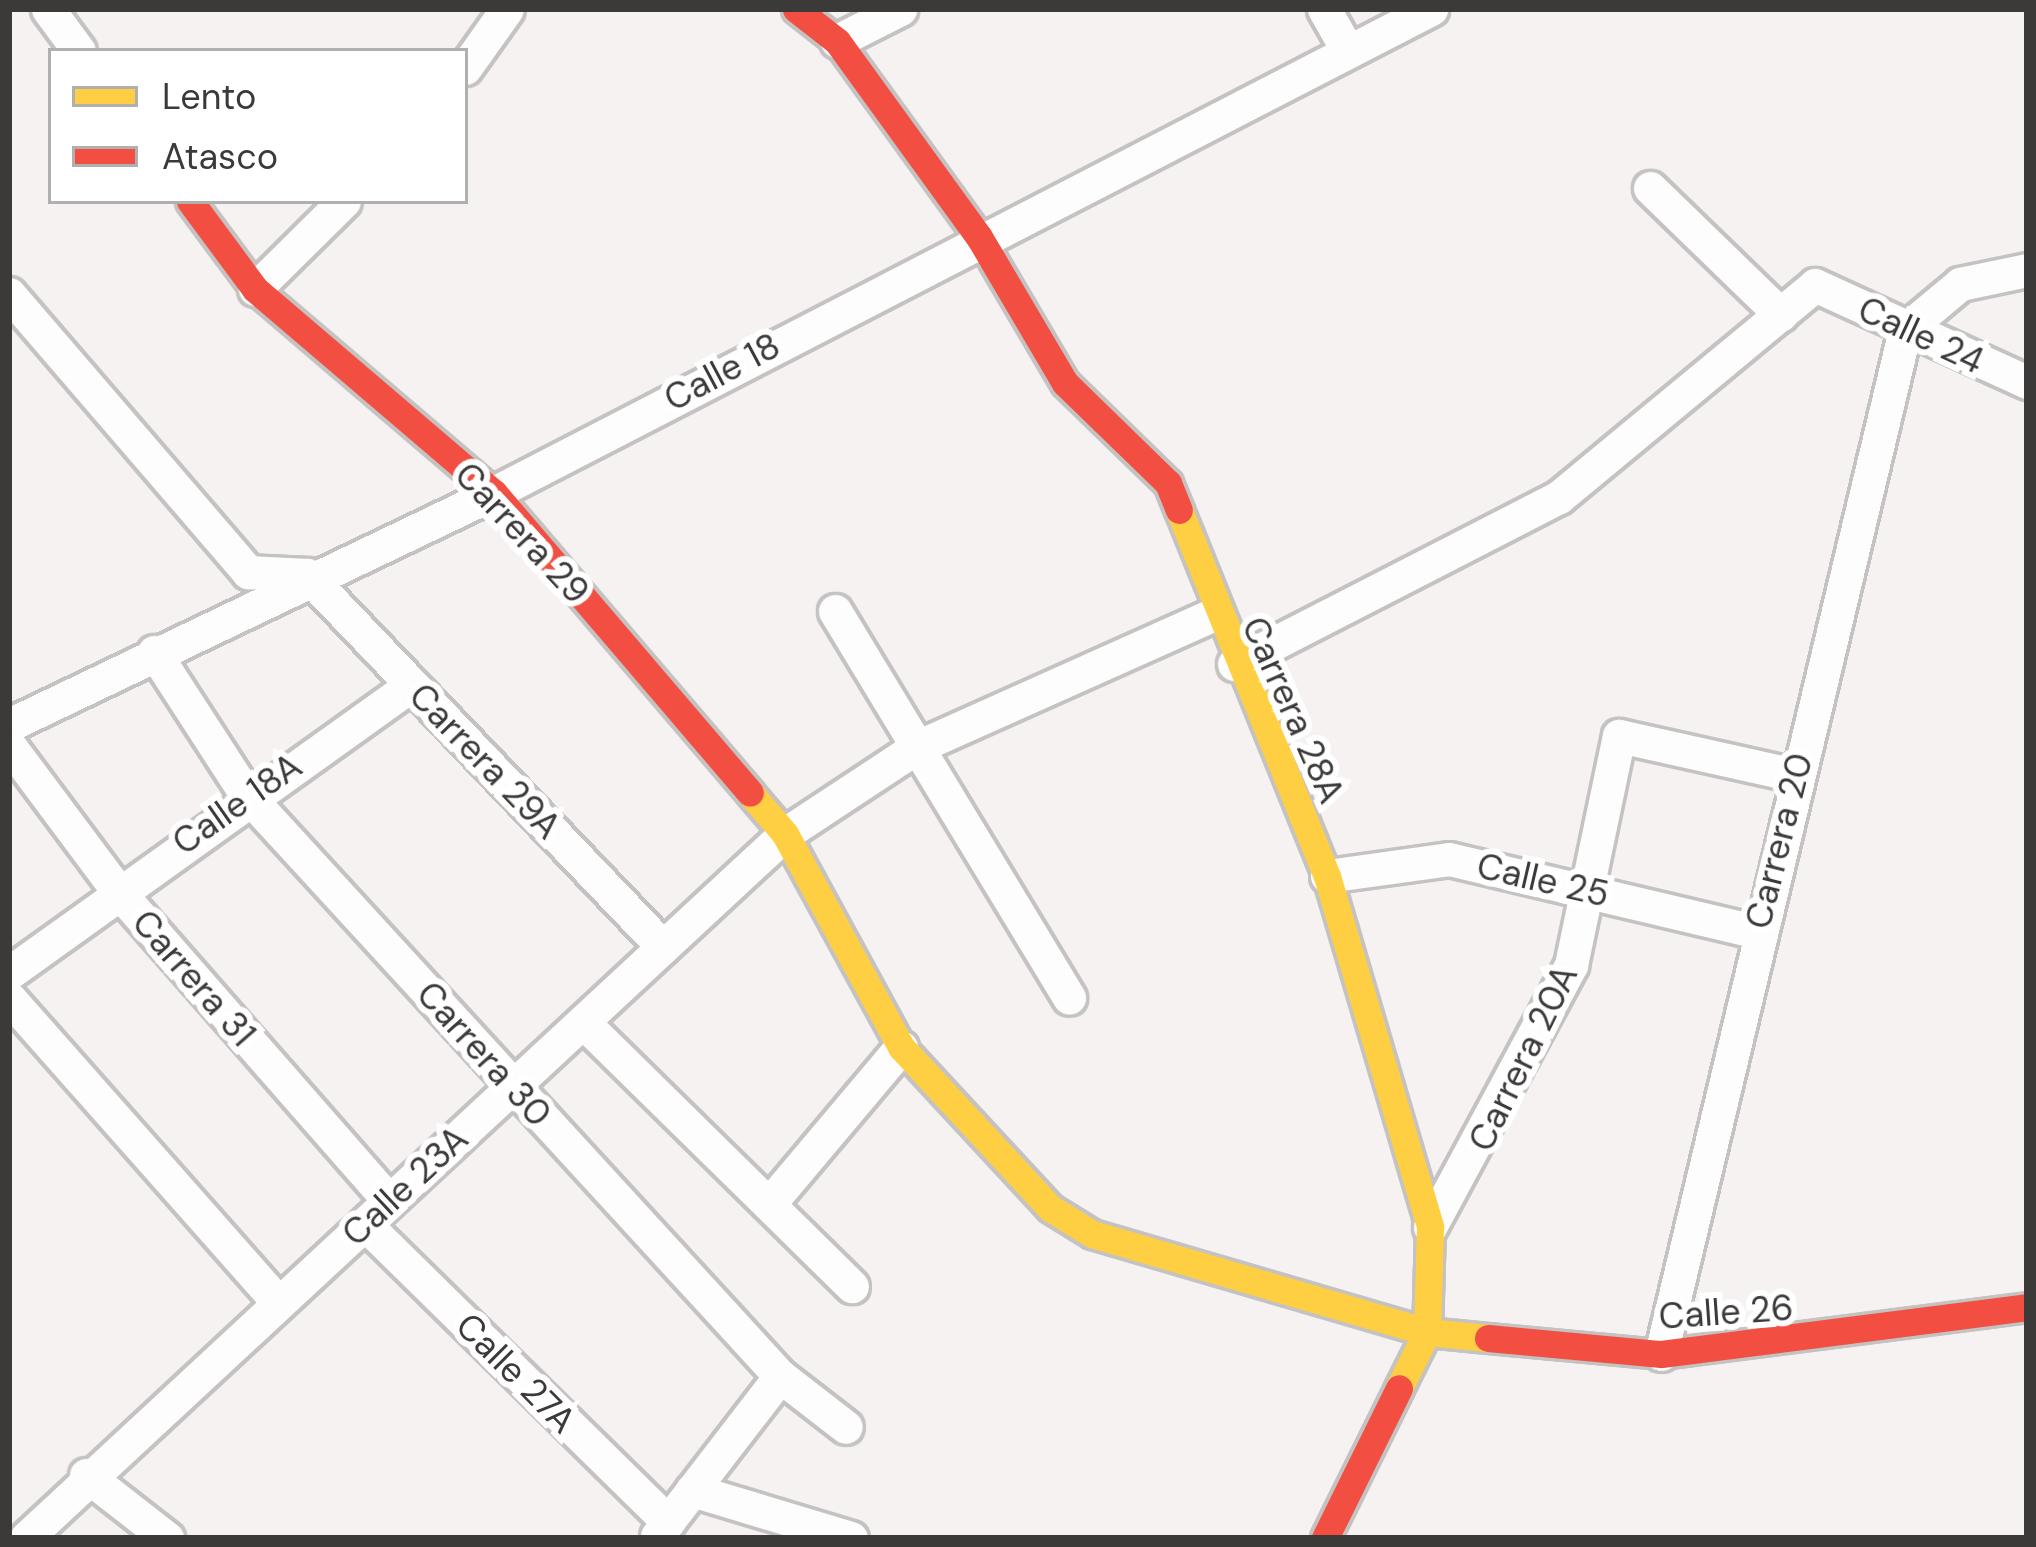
<!DOCTYPE html>
<html>
<head>
<meta charset="utf-8">
<style>
	body { margin:0 }
	#map { position:relative; width:2036px; height:1547px; overflow:hidden; background:#f6f2f2; font-family:"DM Sans",sans-serif }
	div>[style] { position:absolute }
	.roads { filter:drop-shadow(3px 0 #c5c2c2) drop-shadow(-3px 0 #c5c2c2) drop-shadow(0 3px #c5c2c2) drop-shadow(0 -3px #c5c2c2) }
	.street>* { height:33px; margin:-16.5px; padding:0 16.5px; transform-origin:16.5px; border-radius:16.5px; background:#fefdfd }
	.slow>* { height:27px; margin:-13.5px; padding:0 13.5px; transform-origin:13.5px; border-radius:13.5px; background:#ffcf43 }
	.jam>* { height:27px; margin:-13.5px; padding:0 13.5px; transform-origin:13.5px; border-radius:13.5px; background:#f24e42 }
	span { translate:-50% -50%; white-space:nowrap; text-align:center; line-height:1.15; -webkit-text-stroke:12px #fff; paint-order:stroke }
	.street-label { font-size:36px; color:#3c3939 }
	.frame { position:absolute; inset:0; border:12px solid #3c3939; pointer-events:none }
	.legend { position:absolute; left:48px; top:48px; width:420px; height:156px; box-sizing:border-box; background:#fff; border:3px solid #b1b0b0; margin:0; padding:15px 21px; list-style:none; font-size:36px; color:#3c3939 }
	.legend li { display:flex; align-items:center; gap:24px; height:60px }
	.legend b { width:60px; border:3px solid #b1b0b0 }
</style>
</head>
<body>
<div id="map">
	<div class="roads">
		<div class="street">
			<i style="left:48px;top:9px;width:52px;rotate:53.6deg"></i>
			<i style="left:1324px;top:9px;width:48px;rotate:60.3deg"></i>
			<i style="left:837px;top:41px;width:71px;rotate:-26.9deg"></i>
			<i style="left:465px;top:68px;width:72px;rotate:-54.6deg"></i>
			<i style="left:1650px;top:188px;width:182px;rotate:44.1deg"></i>
			<i style="left:255px;top:289px;width:125px;rotate:-44.7deg"></i>
			<i style="left:9px;top:294px;width:367px;rotate:49.3deg"></i>
			<i style="left:248px;top:572px;width:59px;rotate:2.9deg"></i>
			<i style="left:307px;top:575px;width:515px;rotate:46.26deg"></i>
			<i style="left:835px;top:611px;width:452px;rotate:58.8deg"></i>
			<i style="left:154px;top:652px;width:169px;rotate:57.1deg"></i>
			<i style="left:246px;top:794px;width:790px;rotate:47.46deg"></i>
			<i style="left:780px;top:1376px;width:83px;rotate:37.7deg"></i>
			<i style="left:1234px;top:664px;width:365px;rotate:-27.2deg"></i>
			<i style="left:1559px;top:497px;width:332px;rotate:-39.6deg"></i>
			<i style="left:1815px;top:285px;width:233px;rotate:24.6deg"></i>
			<i style="left:9px;top:725px;width:538px;rotate:-25.56deg"></i>
			<i style="left:494px;top:493px;width:1055px;rotate:-27.32deg"></i>
			<i style="left:9px;top:745px;width:181px;rotate:53.3deg"></i>
			<i style="left:117px;top:890px;width:413px;rotate:48.8deg"></i>
			<i style="left:1327px;top:876px;width:123px;rotate:-7.9deg"></i>
			<i style="left:1449px;top:859px;width:317px;rotate:13.3deg"></i>
			<i style="left:9px;top:973px;width:495px;rotate:-35.6deg"></i>
			<i style="left:9px;top:998px;width:407px;rotate:48.5deg"></i>
			<i style="left:583px;top:1022px;width:377px;rotate:44.5deg"></i>
			<i style="left:769px;top:1204px;width:205px;rotate:-49.9deg"></i>
			<i style="left:365px;top:1224px;width:425px;rotate:44.5deg"></i>
			<i style="left:1430px;top:1227px;width:298px;rotate:-61.7deg"></i>
			<i style="left:1571px;top:965px;width:234px;rotate:-78.2deg"></i>
			<i style="left:1619px;top:736px;width:180px;rotate:12.5deg"></i>
			<i style="left:1661px;top:1354px;width:1053px;rotate:-76.6deg"></i>
			<i style="left:1905px;top:330px;width:72px;rotate:-39.9deg"></i>
			<i style="left:1960px;top:284px;width:68px;rotate:-11.8deg"></i>
			<i style="left:86px;top:1475px;width:103px;rotate:37.9deg"></i>
			<i style="left:692px;top:1490px;width:166px;rotate:16.8deg"></i>
			<i style="left:657px;top:1536px;width:202px;rotate:-52.4deg"></i>
			<i style="left:26px;top:1538px;width:1035px;rotate:-42.85deg"></i>
			<i style="left:785px;top:834px;width:158px;rotate:-33.4deg"></i>
			<i style="left:917px;top:747px;width:323px;rotate:-24.1deg"></i>
		</div>
		<div class="slow">
			<i style="left:1179px;top:510px;width:395px;rotate:68deg"></i>
			<i style="left:1327px;top:876px;width:366px;rotate:73.6deg"></i>
			<i style="left:1430px;top:1227px;width:105px;rotate:91.6deg"></i>
			<i style="left:1427px;top:1332px;width:63px;rotate:116.6deg"></i>
			<i style="left:750px;top:793px;width:54px;rotate:49.5deg"></i>
			<i style="left:785px;top:834px;width:243px;rotate:61.4deg"></i>
			<i style="left:901px;top:1047px;width:219px;rotate:47.2deg"></i>
			<i style="left:1050px;top:1208px;width:49px;rotate:31.8deg"></i>
			<i style="left:1092px;top:1234px;width:349px;rotate:16.3deg"></i>
			<i style="left:1427px;top:1332px;width:61px;rotate:5.6deg"></i>
		</div>
		<div class="jam">
			<i style="left:796px;top:9px;width:52px;rotate:38deg"></i>
			<i style="left:837px;top:41px;width:242px;rotate:54.1deg"></i>
			<i style="left:979px;top:237px;width:169px;rotate:59.5deg"></i>
			<i style="left:1065px;top:383px;width:144px;rotate:44.2deg"></i>
			<i style="left:1168px;top:483px;width:29px;rotate:68deg"></i>
			<i style="left:190px;top:201px;width:109px;rotate:53.5deg"></i>
			<i style="left:255px;top:289px;width:314px;rotate:40.5deg"></i>
			<i style="left:494px;top:493px;width:394px;rotate:49.5deg"></i>
			<i style="left:1488px;top:1338px;width:174px;rotate:5.3deg"></i>
			<i style="left:1661px;top:1354px;width:369px;rotate:-7.3deg"></i>
			<i style="left:1325px;top:1538px;width:167px;rotate:-63.7deg"></i>
		</div>
	</div>
	<div class="street-label">
		<span style="left:1921px;top:335px;rotate:25deg">Calle 24</span>
		<span style="left:722px;top:372px;rotate:-28deg">Calle 18</span>
		<span style="left:522px;top:533px;rotate:47deg">Carrera 29</span>
		<span style="left:1293px;top:710px;rotate:66deg">Carrera 28A</span>
		<span style="left:485px;top:761px;rotate:46deg">Carrera 29A</span>
		<span style="left:237px;top:804px;rotate:-35deg">Calle 18A</span>
		<span style="left:1779px;top:841px;rotate:-76deg">Carrera 20</span>
		<span style="left:1543px;top:880px;rotate:13deg">Calle 25</span>
		<span style="left:194px;top:978px;rotate:49deg">Carrera 31</span>
		<span style="left:484px;top:1054px;rotate:48deg">Carrera 30</span>
		<span style="left:1523px;top:1058px;rotate:-64deg">Carrera 20A</span>
		<span style="left:405px;top:1186px;rotate:-43deg">Calle 23A</span>
		<span style="left:1726px;top:1312px;rotate:-4deg">Calle 26</span>
		<span style="left:516px;top:1373px;rotate:45deg">Calle 27A</span>
	</div>
	<div class="frame"></div>
	<ul class="legend">
	<li><b style="height:15px;background:#ffcf43"></b>Lento</li>
	<li><b style="height:15px;background:#f24e42"></b>Atasco</li>
	</ul>
</div>
</body>
</html>
